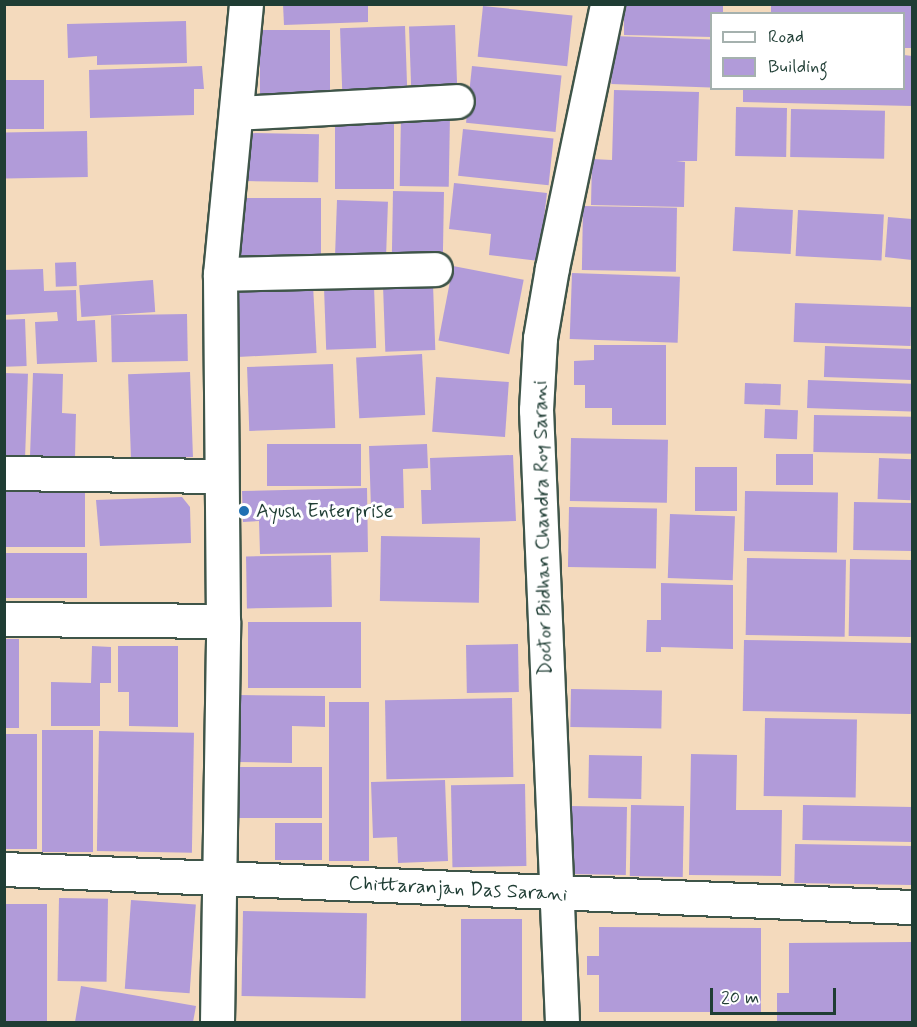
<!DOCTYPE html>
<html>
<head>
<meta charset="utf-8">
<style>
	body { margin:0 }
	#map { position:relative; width:917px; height:1027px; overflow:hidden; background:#f4dabd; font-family:Mynerve,sans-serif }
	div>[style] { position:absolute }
	.building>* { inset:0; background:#b19bd9; transform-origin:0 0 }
	.roads { filter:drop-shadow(2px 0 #3f5549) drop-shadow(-2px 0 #3f5549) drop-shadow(0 2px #3f5549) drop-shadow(0 -2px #3f5549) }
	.street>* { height:33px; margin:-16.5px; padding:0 16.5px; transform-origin:16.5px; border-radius:16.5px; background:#fff }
	.dots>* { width:16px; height:16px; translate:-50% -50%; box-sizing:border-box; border:3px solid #fff; border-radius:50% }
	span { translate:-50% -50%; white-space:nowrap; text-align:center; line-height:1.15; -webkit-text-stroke:6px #fff; paint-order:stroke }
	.poi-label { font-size:20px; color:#1f3d34 }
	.left { translate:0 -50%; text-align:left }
	.street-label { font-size:20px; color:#1f3d34 }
	.frame { position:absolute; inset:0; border:6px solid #1f3d34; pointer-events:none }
	.legend { position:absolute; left:710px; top:12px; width:195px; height:78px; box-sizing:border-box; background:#fff; border:2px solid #a5b1ae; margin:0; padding:8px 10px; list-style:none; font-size:18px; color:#1f3d34 }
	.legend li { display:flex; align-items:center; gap:12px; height:30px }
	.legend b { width:30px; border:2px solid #a5b1ae }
	.scale { position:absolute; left:710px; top:988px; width:126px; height:27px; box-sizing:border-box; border:3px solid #1f3d34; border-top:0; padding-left:8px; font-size:18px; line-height:21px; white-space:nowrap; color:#1f3d34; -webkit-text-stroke:4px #fff; paint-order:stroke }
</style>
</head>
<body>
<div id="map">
	<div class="building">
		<i style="clip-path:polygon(283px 4px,368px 4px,368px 22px,284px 25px)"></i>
		<i style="clip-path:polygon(624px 4px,723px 4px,723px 14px,712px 14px,712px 37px,624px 35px)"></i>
		<i style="clip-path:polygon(771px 4px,912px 4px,912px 48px,904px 48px,904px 14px,771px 14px)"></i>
		<i style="left:483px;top:6px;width:90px;height:51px;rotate:6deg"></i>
		<i style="clip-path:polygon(186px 21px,187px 63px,97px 65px,97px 56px,68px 58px,67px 24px)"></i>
		<i style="left:455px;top:25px;width:66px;height:46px;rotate:88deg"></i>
		<i style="left:405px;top:26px;width:71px;height:65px;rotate:88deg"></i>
		<i style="left:330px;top:30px;width:68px;height:70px;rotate:90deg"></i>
		<i style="left:613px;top:36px;width:99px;height:48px;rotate:2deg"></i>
		<i style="clip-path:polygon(904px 55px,912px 56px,912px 106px,743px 102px,743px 88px,904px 88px)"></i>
		<i style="clip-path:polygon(202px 66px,204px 89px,194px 89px,194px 115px,90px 118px,89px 70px)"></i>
		<i style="left:472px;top:66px;width:90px;height:57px;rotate:6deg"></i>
		<i style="left:4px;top:80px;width:40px;height:49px"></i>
		<i style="clip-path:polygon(614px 90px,699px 92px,697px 161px,676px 161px,685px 162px,684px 207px,591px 205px,592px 159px,612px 160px)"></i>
		<i style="left:736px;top:107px;width:51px;height:49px;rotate:1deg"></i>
		<i style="left:791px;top:109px;width:94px;height:48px;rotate:1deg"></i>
		<i style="left:335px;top:113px;width:59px;height:76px"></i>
		<i style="left:401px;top:114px;width:49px;height:72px;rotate:1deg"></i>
		<i style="left:463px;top:129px;width:91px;height:47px;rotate:6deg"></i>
		<i style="left:87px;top:131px;width:46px;height:83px;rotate:89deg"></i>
		<i style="left:247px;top:133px;width:72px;height:48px;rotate:1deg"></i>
		<i style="clip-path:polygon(454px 183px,547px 193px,539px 261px,489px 255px,491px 234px,449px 229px)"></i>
		<i style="left:393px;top:191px;width:51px;height:66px;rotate:1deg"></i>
		<i style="left:237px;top:198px;width:84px;height:62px"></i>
		<i style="left:337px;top:200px;width:51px;height:53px;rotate:2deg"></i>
		<i style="left:583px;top:206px;width:94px;height:64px;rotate:1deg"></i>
		<i style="left:735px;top:207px;width:58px;height:44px;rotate:3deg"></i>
		<i style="left:798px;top:210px;width:86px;height:46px;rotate:3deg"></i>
		<i style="clip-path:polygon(888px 217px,912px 219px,912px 260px,885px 257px)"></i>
		<i style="left:76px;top:262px;width:24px;height:21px;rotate:88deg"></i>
		<i style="left:453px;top:266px;width:72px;height:76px;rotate:11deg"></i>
		<i style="clip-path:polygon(43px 269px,44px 291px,76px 290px,77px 321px,95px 320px,97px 362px,37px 364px,35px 322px,58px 321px,57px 312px,4px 315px,4px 270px)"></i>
		<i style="left:572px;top:273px;width:108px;height:66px;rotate:2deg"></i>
		<i style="left:153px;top:280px;width:32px;height:74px;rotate:86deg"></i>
		<i style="left:433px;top:284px;width:66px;height:50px;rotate:88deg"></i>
		<i style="left:313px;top:285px;width:68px;height:79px;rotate:87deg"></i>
		<i style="left:374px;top:286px;width:62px;height:50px;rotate:88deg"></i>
		<i style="left:795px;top:303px;width:117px;height:39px;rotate:2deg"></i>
		<i style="left:187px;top:314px;width:47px;height:76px;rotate:89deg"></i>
		<i style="left:25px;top:319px;width:47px;height:21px;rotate:88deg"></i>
		<i style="clip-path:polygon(594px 345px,666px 345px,666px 425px,612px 425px,612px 408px,585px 408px,585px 385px,574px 385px,574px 361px,594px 360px)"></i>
		<i style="left:825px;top:346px;width:87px;height:31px;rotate:2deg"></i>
		<i style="left:422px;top:354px;width:61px;height:66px;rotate:87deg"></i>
		<i style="left:333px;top:364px;width:64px;height:86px;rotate:88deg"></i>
		<i style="left:190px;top:372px;width:85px;height:62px;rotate:88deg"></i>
		<i style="left:4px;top:373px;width:24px;height:83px;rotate:2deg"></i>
		<i style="clip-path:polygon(33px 373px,63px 374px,62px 413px,76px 414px,75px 458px,30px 456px)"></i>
		<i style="left:436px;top:377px;width:73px;height:55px;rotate:4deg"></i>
		<i style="left:808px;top:380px;width:104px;height:28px;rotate:2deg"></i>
		<i style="left:745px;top:383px;width:36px;height:21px;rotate:2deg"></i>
		<i style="left:765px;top:409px;width:33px;height:29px;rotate:2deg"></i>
		<i style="left:814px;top:415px;width:98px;height:37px;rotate:1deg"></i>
		<i style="left:571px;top:438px;width:97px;height:63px;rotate:1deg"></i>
		<i style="left:361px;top:444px;width:42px;height:94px;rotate:90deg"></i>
		<i style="clip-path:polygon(427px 444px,428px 468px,403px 469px,404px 508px,371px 509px,369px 446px)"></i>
		<i style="left:776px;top:454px;width:37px;height:31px"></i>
		<i style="clip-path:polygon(513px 455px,516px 521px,422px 524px,421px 490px,431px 490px,430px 458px)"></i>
		<i style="left:879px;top:458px;width:33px;height:41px;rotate:2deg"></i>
		<i style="left:695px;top:467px;width:42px;height:44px"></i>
		<i style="clip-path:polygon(367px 488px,368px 552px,260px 554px,259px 521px,243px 522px,242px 491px)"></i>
		<i style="left:4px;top:490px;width:81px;height:57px"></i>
		<i style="left:745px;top:491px;width:93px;height:60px;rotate:1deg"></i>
		<i style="clip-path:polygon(182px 497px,190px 507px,191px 543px,100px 546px,96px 500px)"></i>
		<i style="left:854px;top:502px;width:58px;height:48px;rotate:1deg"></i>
		<i style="left:569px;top:507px;width:88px;height:60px;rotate:1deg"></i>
		<i style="left:670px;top:514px;width:65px;height:64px;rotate:2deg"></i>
		<i style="left:381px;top:536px;width:99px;height:65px;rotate:1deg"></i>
		<i style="left:87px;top:553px;width:45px;height:83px;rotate:90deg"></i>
		<i style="left:331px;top:555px;width:52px;height:85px;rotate:89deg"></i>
		<i style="left:747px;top:558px;width:99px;height:77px;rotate:1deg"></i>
		<i style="left:850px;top:559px;width:62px;height:77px;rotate:1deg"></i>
		<i style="clip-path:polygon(661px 583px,733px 585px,733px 649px,661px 647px,661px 652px,646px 652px,647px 620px,661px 620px)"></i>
		<i style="left:248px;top:622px;width:113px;height:66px"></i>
		<i style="left:4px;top:639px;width:15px;height:89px"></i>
		<i style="left:744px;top:640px;width:168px;height:71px;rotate:1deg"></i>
		<i style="left:518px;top:644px;width:48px;height:52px;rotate:89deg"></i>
		<i style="clip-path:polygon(92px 646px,111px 647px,111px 683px,100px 683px,100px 726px,51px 726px,51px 682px,91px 683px)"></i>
		<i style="clip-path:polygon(118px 646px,178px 646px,178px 727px,129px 726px,129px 692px,118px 692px)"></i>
		<i style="left:571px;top:689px;width:91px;height:38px;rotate:1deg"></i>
		<i style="clip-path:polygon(238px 695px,325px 696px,325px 727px,292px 726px,292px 763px,237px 762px)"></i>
		<i style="left:512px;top:698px;width:79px;height:127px;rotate:89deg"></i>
		<i style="left:329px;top:702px;width:40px;height:159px"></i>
		<i style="left:765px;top:718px;width:92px;height:78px;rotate:1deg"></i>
		<i style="left:42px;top:730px;width:51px;height:122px"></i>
		<i style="left:99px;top:731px;width:95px;height:120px;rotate:1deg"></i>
		<i style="left:4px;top:734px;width:33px;height:115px"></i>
		<i style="clip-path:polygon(691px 754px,737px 755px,736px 810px,782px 810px,781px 876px,689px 875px)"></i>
		<i style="left:589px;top:755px;width:53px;height:43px;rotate:1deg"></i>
		<i style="left:238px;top:767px;width:84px;height:51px"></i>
		<i style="clip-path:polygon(445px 780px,448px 861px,398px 863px,397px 837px,373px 838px,371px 782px)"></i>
		<i style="left:525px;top:784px;width:82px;height:74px;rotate:89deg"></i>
		<i style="left:631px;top:805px;width:53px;height:71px;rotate:1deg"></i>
		<i style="left:803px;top:805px;width:109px;height:35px;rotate:1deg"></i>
		<i style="left:570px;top:806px;width:57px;height:68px;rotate:1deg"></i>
		<i style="left:275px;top:823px;width:47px;height:37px"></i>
		<i style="left:795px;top:844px;width:117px;height:39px;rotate:1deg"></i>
		<i style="left:59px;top:898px;width:49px;height:83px;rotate:1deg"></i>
		<i style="left:131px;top:900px;width:65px;height:89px;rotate:4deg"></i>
		<i style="left:4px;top:904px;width:43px;height:118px"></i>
		<i style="left:243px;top:911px;width:124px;height:85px;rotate:1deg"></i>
		<i style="left:461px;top:919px;width:61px;height:103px"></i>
		<i style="clip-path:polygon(599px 927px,761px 928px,761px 1012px,599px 1012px,599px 975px,587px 975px,587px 956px,599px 956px)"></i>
		<i style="clip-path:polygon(912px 942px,912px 1022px,777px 1022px,777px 993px,789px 993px,789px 943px)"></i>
		<i style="clip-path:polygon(81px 986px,196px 1006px,193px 1022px,75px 1022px)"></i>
	</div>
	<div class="roads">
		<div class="street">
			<i style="left:236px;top:113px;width:221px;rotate:-3.1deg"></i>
			<i style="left:220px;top:274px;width:215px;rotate:-1.3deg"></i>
			<i style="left:4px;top:473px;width:217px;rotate:0.8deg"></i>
			<i style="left:4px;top:619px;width:219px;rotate:0.5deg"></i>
			<i style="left:4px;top:869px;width:909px;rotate:2.4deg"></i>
			<i style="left:217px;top:1022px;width:401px;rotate:-89.1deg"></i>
			<i style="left:223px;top:621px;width:347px;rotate:-90.5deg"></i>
			<i style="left:220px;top:274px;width:271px;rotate:-84.5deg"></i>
			<i style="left:562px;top:1022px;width:613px;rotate:-92.43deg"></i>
			<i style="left:536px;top:410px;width:72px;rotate:-86.8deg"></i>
			<i style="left:540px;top:338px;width:71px;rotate:-80.3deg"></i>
			<i style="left:552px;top:268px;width:270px;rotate:-78.2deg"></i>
		</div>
	</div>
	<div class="dots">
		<i style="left:244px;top:511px;background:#1f6fb2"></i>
	</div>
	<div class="poi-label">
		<span class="left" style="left:256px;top:511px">Ayush Enterprise</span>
	</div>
	<div class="street-label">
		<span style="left:543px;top:528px;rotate:-91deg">Doctor Bidhan Chandra Roy Sarani</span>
		<span style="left:458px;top:889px;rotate:3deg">Chittaranjan Das Sarani</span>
	</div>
	<div class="frame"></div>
	<ul class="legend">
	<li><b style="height:8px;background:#fff"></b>Road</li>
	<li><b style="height:16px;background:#b19bd9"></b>Building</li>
	</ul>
	<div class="scale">20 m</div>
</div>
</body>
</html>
